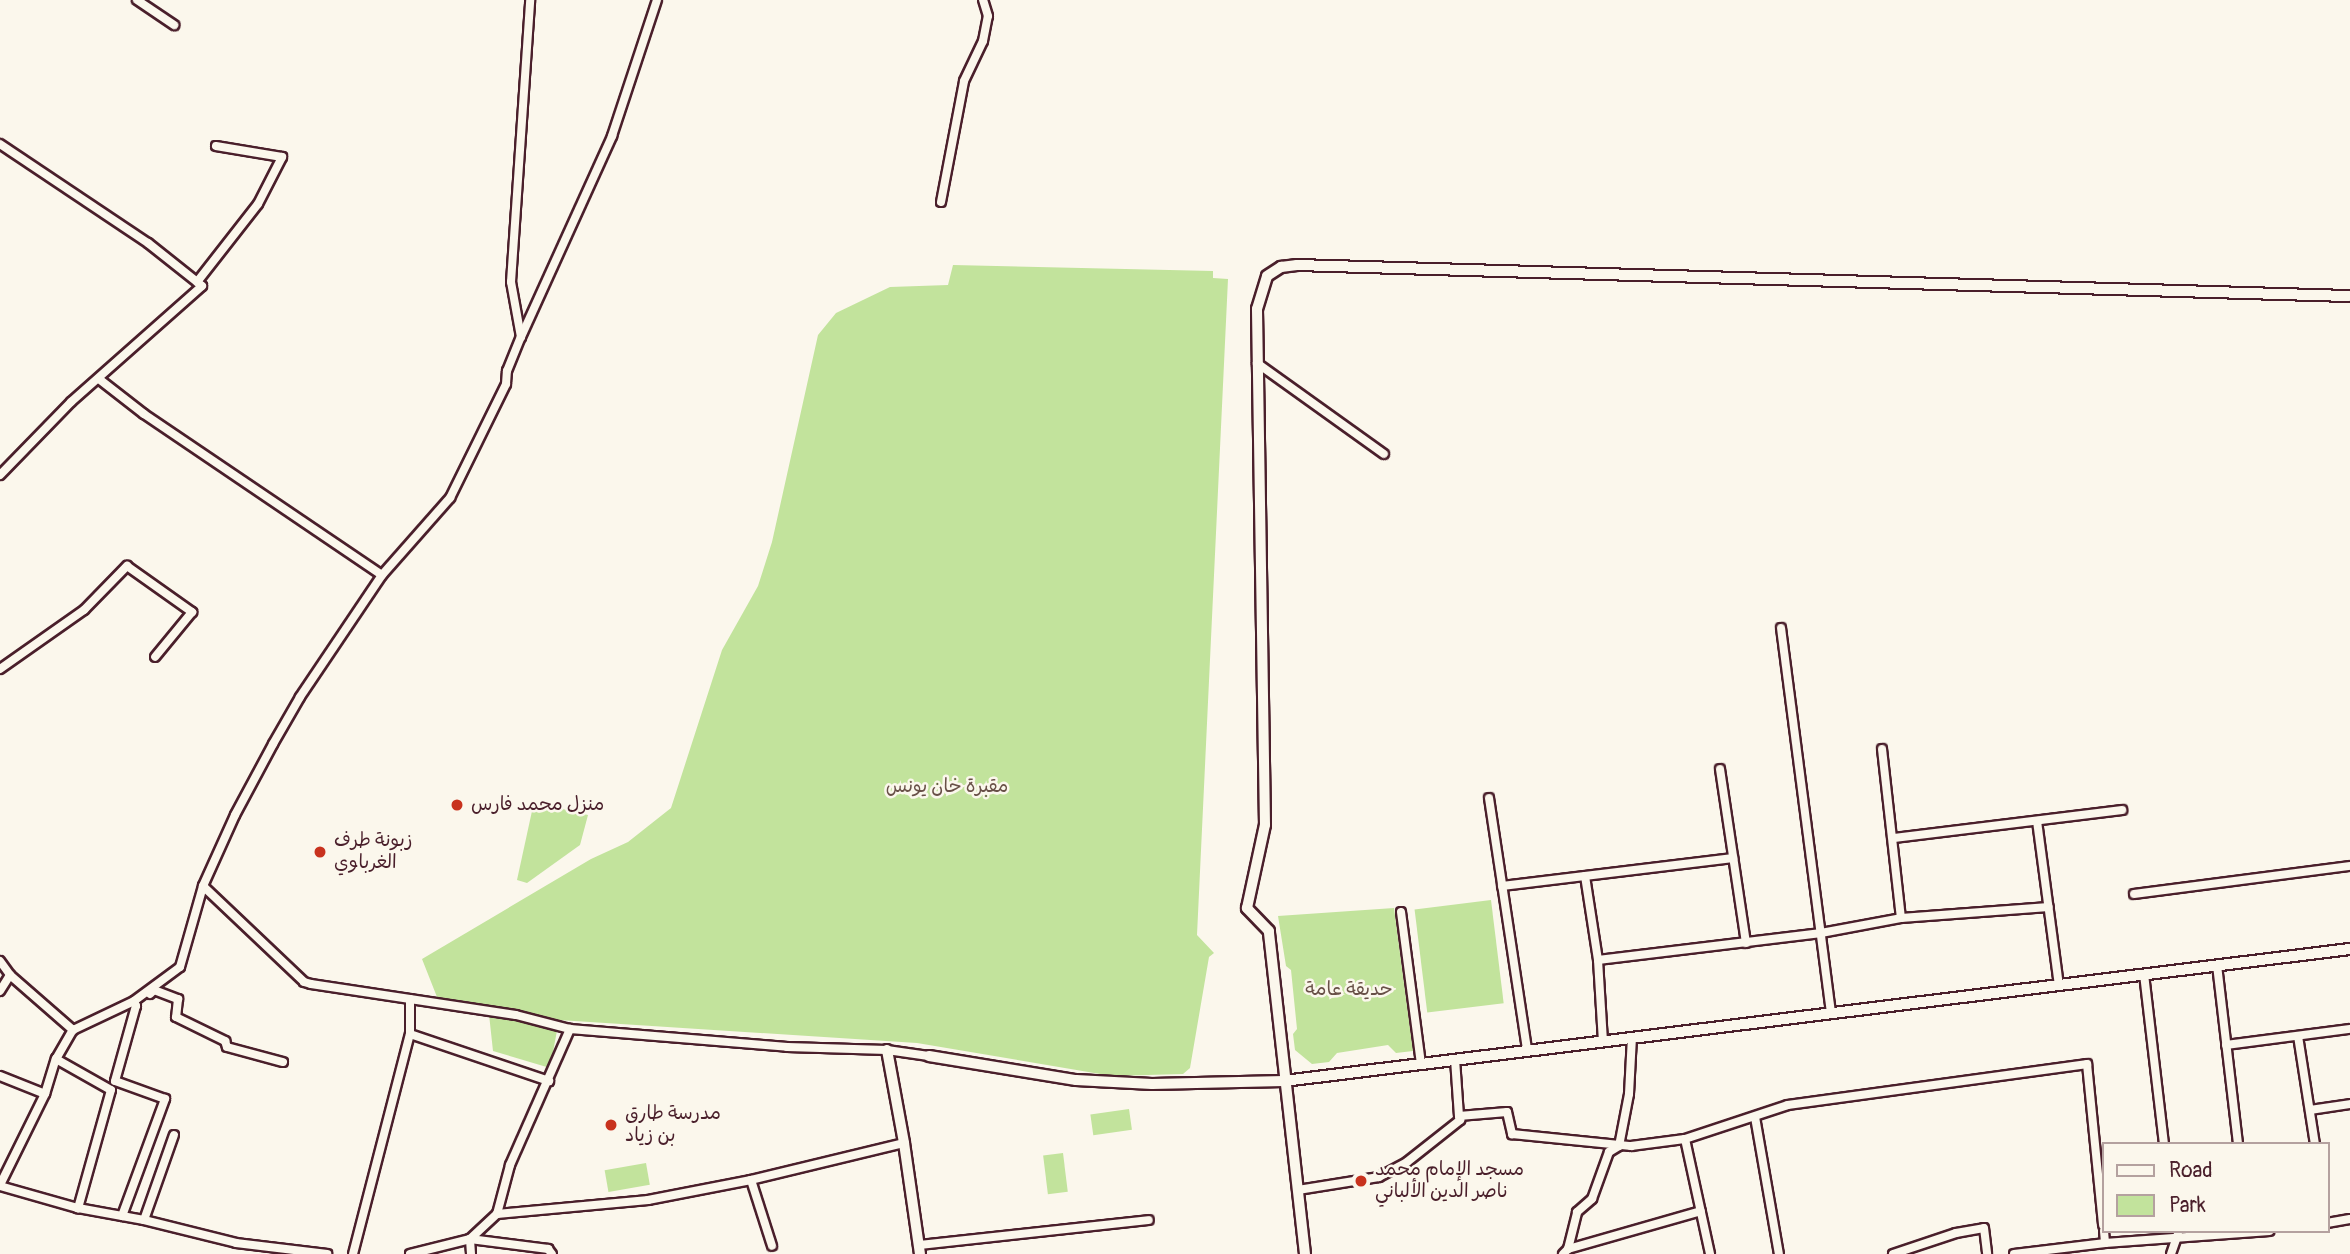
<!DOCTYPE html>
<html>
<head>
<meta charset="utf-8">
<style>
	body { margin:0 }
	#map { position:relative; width:2350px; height:1254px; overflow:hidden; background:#fbf7ec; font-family:Pangolin,"Playpen Sans Arabic",sans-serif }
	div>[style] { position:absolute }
	.green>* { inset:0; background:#c2e39c; transform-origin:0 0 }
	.roads { filter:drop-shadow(2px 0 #4a1f2b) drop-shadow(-2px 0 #4a1f2b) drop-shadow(0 2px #4a1f2b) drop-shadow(0 -2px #4a1f2b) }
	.street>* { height:8px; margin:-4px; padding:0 4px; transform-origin:4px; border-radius:4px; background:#fbf7ec }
	.secondary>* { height:10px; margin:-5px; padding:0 5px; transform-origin:5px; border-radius:5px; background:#fbf7ec }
	.dots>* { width:19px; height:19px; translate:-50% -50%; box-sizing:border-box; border:4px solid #fbf7ec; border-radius:50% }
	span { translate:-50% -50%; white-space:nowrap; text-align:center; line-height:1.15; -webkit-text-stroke:5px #fbf7ec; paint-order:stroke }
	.park-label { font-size:19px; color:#685047 }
	.poi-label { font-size:19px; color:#4a1f2b }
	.left { translate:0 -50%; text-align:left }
	.legend { position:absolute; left:2102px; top:1142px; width:228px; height:91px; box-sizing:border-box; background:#fbf7ec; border:2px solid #b4a19f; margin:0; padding:9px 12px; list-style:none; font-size:21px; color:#4a1f2b }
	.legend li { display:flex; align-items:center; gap:14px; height:35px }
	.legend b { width:35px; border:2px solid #b4a19f }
</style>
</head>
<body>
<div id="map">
	<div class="green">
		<i style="clip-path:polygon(953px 265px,1213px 271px,1213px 278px,1228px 279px,1197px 935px,1214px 953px,1209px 957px,1190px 1068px,1183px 1074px,1112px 1076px,917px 1043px,559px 1020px,550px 1068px,493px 1051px,488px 1005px,437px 997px,422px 959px,591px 859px,628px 842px,671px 808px,722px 650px,758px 586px,772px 542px,818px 335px,836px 313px,890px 287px,948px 285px)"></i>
		<i style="clip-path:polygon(537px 803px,588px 815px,580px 845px,527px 883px,517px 880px,532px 811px)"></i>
		<i style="left:1491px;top:900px;width:104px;height:77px;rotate:83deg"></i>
		<i style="clip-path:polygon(1394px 908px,1413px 1051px,1396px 1053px,1388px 1045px,1337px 1053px,1329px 1062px,1312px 1064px,1295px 1050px,1293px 1034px,1297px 1029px,1291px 970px,1286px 966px,1278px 916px)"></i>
		<i style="left:1129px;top:1109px;width:21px;height:39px;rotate:82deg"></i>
		<i style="left:1063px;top:1153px;width:39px;height:20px;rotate:83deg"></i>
		<i style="left:646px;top:1163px;width:22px;height:42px;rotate:80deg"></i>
	</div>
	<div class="roads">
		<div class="street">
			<i style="left:137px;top:0;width:45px;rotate:34deg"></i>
			<i style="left:0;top:144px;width:178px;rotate:33.8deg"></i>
			<i style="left:148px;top:243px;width:69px;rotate:38.5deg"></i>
			<i style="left:202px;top:286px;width:175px;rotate:138.5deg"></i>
			<i style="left:71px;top:402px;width:102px;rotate:134.2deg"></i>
			<i style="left:941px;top:202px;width:123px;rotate:-79.2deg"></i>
			<i style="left:964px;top:81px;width:44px;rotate:-64.6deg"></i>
			<i style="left:983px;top:41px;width:25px;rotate:-79deg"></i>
			<i style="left:988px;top:16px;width:17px;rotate:-107deg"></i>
			<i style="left:197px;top:282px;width:99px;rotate:-52deg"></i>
			<i style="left:258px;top:204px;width:53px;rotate:-62.9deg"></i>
			<i style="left:282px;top:157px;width:67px;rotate:-170.5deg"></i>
			<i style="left:521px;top:337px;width:56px;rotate:-100.3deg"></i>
			<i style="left:511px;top:282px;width:283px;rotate:-86.1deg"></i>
			<i style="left:1257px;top:363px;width:156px;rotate:35.6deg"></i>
			<i style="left:99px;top:379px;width:57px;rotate:37.9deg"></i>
			<i style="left:144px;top:414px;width:287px;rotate:34.1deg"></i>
			<i style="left:1781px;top:628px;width:388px;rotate:82.6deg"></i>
			<i style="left:0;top:669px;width:103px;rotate:-35.1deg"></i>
			<i style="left:84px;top:610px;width:62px;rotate:-45.7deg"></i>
			<i style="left:127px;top:566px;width:80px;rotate:35.3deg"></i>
			<i style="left:192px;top:612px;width:58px;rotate:129.4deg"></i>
			<i style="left:1882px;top:749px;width:170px;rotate:83.6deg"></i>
			<i style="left:1720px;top:769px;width:176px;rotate:81.5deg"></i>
			<i style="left:1489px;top:798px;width:255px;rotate:81.4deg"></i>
			<i style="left:2037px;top:821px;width:165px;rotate:82.4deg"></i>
			<i style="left:1894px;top:838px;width:230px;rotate:-7deg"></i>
			<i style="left:1585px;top:876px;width:85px;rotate:81.2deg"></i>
			<i style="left:1598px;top:960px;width:81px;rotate:86.5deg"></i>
			<i style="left:203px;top:886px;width:139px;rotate:43.5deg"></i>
			<i style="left:304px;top:982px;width:7px;rotate:16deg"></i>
			<i style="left:311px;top:984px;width:207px;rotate:8.6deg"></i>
			<i style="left:516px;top:1015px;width:56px;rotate:14.5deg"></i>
			<i style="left:570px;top:1029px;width:218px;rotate:4.7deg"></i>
			<i style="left:787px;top:1047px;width:100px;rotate:1.7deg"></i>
			<i style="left:887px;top:1050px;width:42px;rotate:8.1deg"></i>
			<i style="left:1502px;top:886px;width:233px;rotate:-6.9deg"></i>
			<i style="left:2134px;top:894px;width:218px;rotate:-7.4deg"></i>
			<i style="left:1401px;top:912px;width:152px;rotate:82.5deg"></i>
			<i style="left:1598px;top:960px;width:225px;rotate:-6.9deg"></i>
			<i style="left:1821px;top:933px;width:81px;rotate:-10.6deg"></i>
			<i style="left:1901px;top:918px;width:148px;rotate:-4.3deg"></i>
			<i style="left:0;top:961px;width:17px;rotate:54deg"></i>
			<i style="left:10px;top:975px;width:84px;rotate:41.1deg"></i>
			<i style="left:2217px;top:965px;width:180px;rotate:83.3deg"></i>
			<i style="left:2144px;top:974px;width:171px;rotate:83.3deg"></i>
			<i style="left:0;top:991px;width:19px;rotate:-58deg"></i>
			<i style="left:150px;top:994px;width:6px;rotate:-45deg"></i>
			<i style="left:154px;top:990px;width:26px;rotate:21deg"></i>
			<i style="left:178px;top:999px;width:18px;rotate:96deg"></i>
			<i style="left:176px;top:1017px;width:55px;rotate:26.1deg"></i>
			<i style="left:225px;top:1041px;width:6px;rotate:72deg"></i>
			<i style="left:227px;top:1047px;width:58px;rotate:15deg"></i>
			<i style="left:410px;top:1034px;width:147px;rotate:18.7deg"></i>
			<i style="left:2298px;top:1036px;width:109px;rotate:81.1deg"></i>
			<i style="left:2226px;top:1045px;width:125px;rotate:-7.4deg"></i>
			<i style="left:56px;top:1059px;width:63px;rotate:29.4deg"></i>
			<i style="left:111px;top:1090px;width:123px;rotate:105.6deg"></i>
			<i style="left:1455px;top:1059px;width:57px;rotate:86deg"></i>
			<i style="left:0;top:1076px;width:48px;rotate:21.8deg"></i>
			<i style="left:2310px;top:1110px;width:40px;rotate:-8.5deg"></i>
			<i style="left:1755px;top:1117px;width:139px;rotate:80.1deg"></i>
			<i style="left:1685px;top:1139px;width:118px;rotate:77.7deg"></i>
			<i style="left:751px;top:1180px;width:69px;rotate:72.3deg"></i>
			<i style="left:0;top:1185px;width:102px;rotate:-63.7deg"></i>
			<i style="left:45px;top:1094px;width:37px;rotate:-73deg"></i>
			<i style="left:56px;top:1059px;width:34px;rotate:-60deg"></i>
			<i style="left:73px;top:1030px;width:68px;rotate:-25.4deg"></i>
			<i style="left:134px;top:1001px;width:57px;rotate:-36.5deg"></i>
			<i style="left:180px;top:967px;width:84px;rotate:-74.1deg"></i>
			<i style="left:203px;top:886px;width:78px;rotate:-65.7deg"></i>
			<i style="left:235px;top:815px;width:81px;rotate:-61.8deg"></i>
			<i style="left:273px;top:744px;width:54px;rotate:-60.1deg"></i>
			<i style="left:300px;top:697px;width:147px;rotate:-56.1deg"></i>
			<i style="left:382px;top:575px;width:103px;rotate:-48.6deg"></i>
			<i style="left:450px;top:498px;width:127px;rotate:-63.8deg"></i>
			<i style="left:506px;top:384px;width:13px;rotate:-86deg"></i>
			<i style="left:507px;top:371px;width:37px;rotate:-68deg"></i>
			<i style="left:521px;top:337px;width:221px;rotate:-65.6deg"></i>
			<i style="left:612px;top:136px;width:143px;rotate:-71.7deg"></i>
			<i style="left:0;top:1186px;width:81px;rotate:15.8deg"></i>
			<i style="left:78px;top:1208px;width:67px;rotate:10.3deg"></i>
			<i style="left:144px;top:1220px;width:95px;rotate:14deg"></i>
			<i style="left:236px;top:1243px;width:92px;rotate:6.9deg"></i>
			<i style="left:1298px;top:1190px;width:82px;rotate:-9.1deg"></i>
			<i style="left:1379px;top:1177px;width:32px;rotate:-28deg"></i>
			<i style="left:1407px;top:1162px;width:68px;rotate:-38.4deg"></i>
			<i style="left:1460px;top:1120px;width:4px;rotate:-104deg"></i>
			<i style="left:1459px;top:1116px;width:48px;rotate:-4.8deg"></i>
			<i style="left:1507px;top:1112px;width:23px;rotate:77deg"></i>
			<i style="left:1512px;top:1134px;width:120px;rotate:5.8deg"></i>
			<i style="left:1631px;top:1146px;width:54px;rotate:-7.4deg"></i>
			<i style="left:1685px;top:1139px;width:108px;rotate:-18.3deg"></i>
			<i style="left:1788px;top:1105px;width:302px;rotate:-7.8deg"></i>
			<i style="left:2087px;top:1064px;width:162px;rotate:84.3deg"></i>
			<i style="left:497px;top:1214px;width:152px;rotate:-5.3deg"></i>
			<i style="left:648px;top:1200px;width:105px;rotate:-11deg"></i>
			<i style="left:751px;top:1180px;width:157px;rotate:-13.6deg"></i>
			<i style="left:122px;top:1216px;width:125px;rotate:-69.8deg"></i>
			<i style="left:165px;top:1099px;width:53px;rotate:-160.2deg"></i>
			<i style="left:115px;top:1081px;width:78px;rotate:-74.4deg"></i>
			<i style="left:136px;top:1006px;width:5px;rotate:-112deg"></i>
			<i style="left:144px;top:1220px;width:90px;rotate:-70.6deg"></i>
			<i style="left:2327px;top:1223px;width:23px;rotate:-10deg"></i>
			<i style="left:2104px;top:1231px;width:12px;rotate:85deg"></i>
			<i style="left:919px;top:1245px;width:231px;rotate:-6.2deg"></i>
			<i style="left:1568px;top:1249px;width:138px;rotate:-15.9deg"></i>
			<i style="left:353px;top:1254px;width:227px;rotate:-75.5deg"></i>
			<i style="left:410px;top:1034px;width:35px;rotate:-90deg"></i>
			<i style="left:410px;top:1254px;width:62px;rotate:-14deg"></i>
			<i style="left:470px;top:1239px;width:79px;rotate:7.3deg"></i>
			<i style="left:548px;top:1249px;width:6px;rotate:51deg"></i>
			<i style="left:471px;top:1254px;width:15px;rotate:-94deg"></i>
			<i style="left:470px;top:1239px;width:37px;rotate:-43deg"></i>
			<i style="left:497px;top:1214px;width:51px;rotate:-75.1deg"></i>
			<i style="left:510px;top:1165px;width:149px;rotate:-66.2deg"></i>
			<i style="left:1563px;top:1254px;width:7px;rotate:-45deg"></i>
			<i style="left:1568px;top:1249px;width:38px;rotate:-76deg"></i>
			<i style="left:1577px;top:1212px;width:20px;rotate:-41deg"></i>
			<i style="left:1592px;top:1199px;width:50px;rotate:-70.1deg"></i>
			<i style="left:1609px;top:1152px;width:12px;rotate:-31deg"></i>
			<i style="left:1619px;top:1146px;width:53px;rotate:-79.1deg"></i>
			<i style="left:1629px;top:1094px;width:57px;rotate:-87deg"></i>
			<i style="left:1893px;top:1254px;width:66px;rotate:-18.4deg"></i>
			<i style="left:1956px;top:1233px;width:28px;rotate:-10deg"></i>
			<i style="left:1984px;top:1228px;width:26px;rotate:83deg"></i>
			<i style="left:2014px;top:1254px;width:92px;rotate:-6.9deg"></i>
			<i style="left:2105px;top:1243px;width:165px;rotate:-4.2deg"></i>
			<i style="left:2171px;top:1254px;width:21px;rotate:-71deg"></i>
		</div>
		<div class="secondary">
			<i style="left:887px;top:1050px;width:95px;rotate:79.6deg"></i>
			<i style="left:904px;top:1143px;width:112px;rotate:81.8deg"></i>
			<i style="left:929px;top:1056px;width:149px;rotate:9.3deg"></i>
			<i style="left:1076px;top:1080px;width:76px;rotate:3deg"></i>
			<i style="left:1152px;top:1084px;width:132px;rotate:-1.3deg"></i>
			<i style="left:1284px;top:1081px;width:1074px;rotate:-7.06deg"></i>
			<i style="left:1305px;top:1254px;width:325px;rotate:-96.4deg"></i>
			<i style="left:1269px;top:931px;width:32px;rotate:-134deg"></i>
			<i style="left:1247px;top:908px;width:85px;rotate:-77.8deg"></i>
			<i style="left:1265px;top:825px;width:516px;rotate:-90.89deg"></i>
			<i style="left:1257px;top:309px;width:34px;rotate:-73deg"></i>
			<i style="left:1267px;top:276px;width:17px;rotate:-33deg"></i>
			<i style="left:1281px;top:267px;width:16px;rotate:-7deg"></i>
			<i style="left:1297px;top:265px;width:1053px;rotate:1.69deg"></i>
		</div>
	</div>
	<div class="dots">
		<i style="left:457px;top:805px;background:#c8321e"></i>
		<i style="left:320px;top:852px;background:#c8321e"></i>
		<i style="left:611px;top:1125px;background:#c8321e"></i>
		<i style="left:1361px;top:1181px;background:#c8321e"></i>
	</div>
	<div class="park-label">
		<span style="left:947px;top:787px">مقبرة خان يونس</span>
		<span style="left:1349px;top:990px">حديقة عامة</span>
	</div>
	<div class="poi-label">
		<span class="left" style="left:471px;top:805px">منزل محمد فارس</span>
		<span class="left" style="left:334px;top:852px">زبونة طرف<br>الغرباوي</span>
		<span class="left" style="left:625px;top:1125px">مدرسة طارق<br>بن زياد</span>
		<span class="left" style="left:1375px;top:1181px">مسجد الإمام محمد<br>ناصر الدين الألباني</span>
	</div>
	<ul class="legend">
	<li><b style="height:9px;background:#fbf7ec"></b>Road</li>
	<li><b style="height:19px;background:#c2e39c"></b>Park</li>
	</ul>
</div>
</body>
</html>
